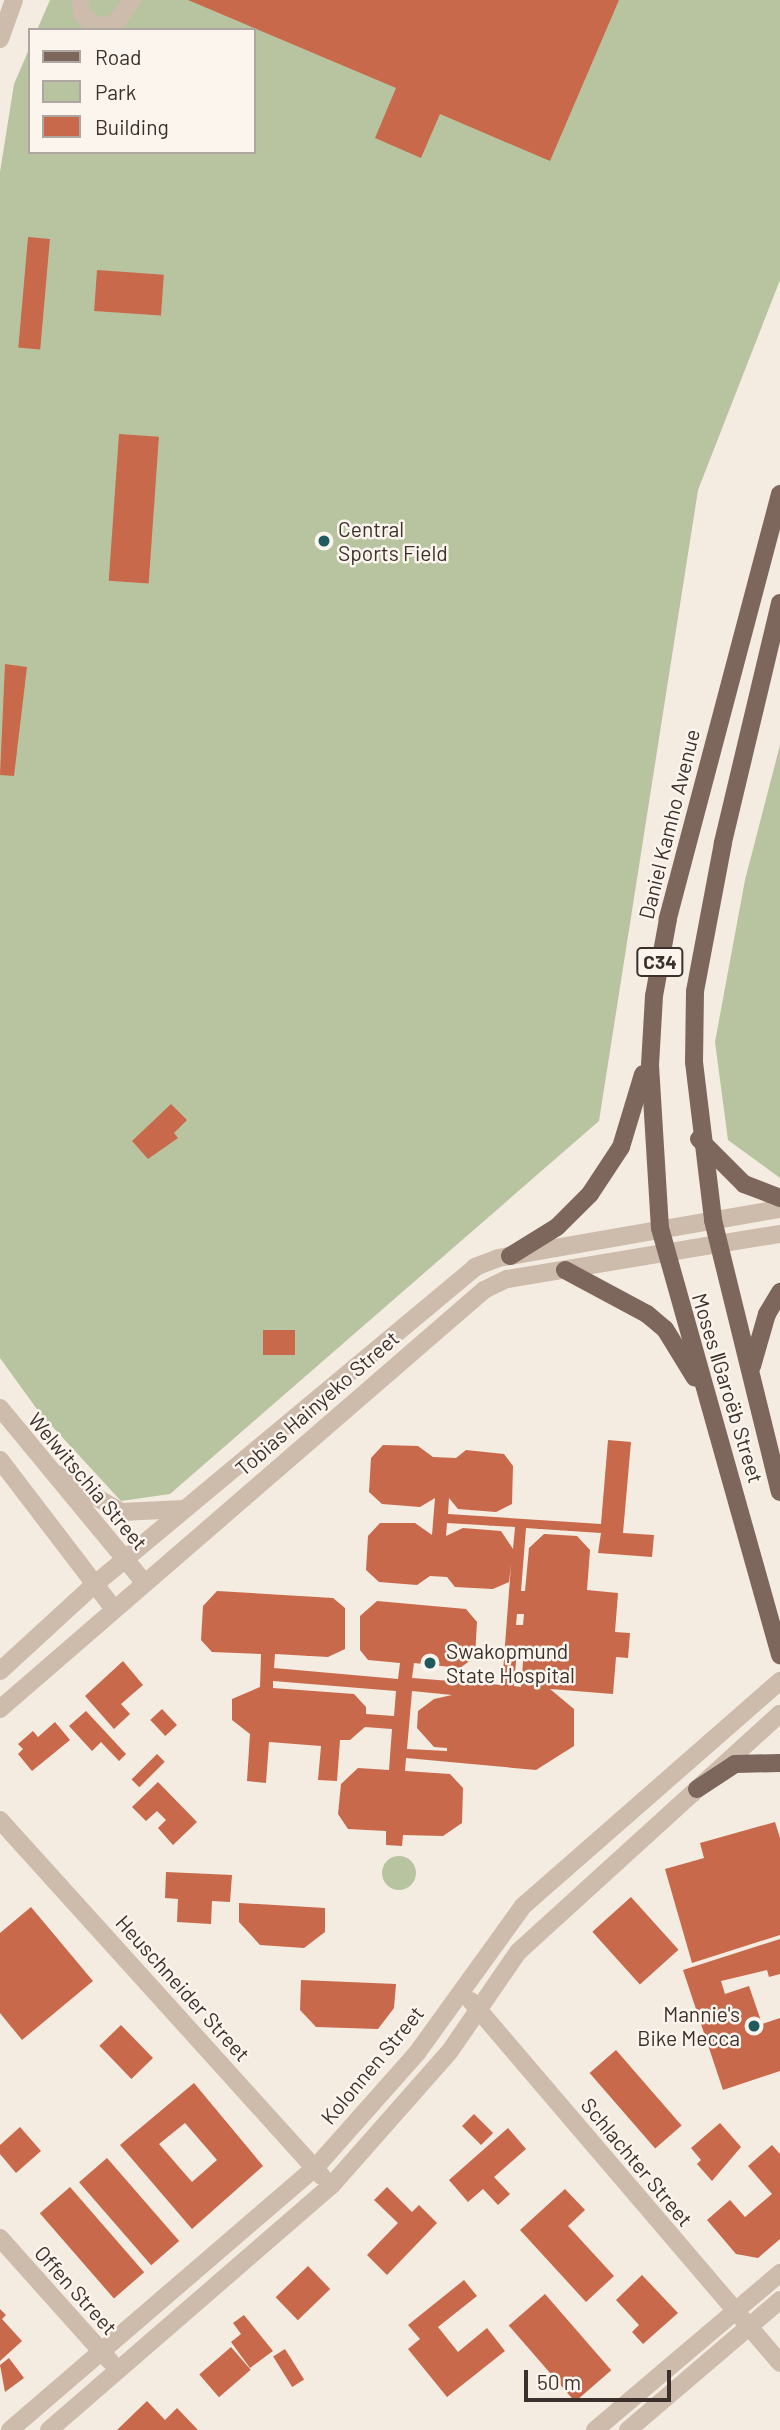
<!DOCTYPE html>
<html>
<head>
<meta charset="utf-8">
<style>
	body { margin:0 }
	#map { position:relative; width:780px; height:2430px; overflow:hidden; background:#f4ebe1; font-family:Barlow,sans-serif }
	div>[style] { position:absolute }
	.green>* { inset:0; background:#b8c4a0 }
	.round { border-radius:50% }
	.building>* { inset:0; background:#c8694b; transform-origin:0 0 }
	.minor>* { height:18px; margin:-9px; padding:0 9px; transform-origin:9px; border-radius:9px; background:#cdbbac }
	.major>* { height:18px; margin:-9px; padding:0 9px; transform-origin:9px; border-radius:9px; background:#7d675c }
	.dots>* { width:19px; height:19px; translate:-50% -50%; box-sizing:border-box; border:4px solid #fbf5ee; border-radius:50% }
	span { translate:-50% -50%; white-space:nowrap; text-align:center; line-height:1.15; -webkit-text-stroke:5px #fbf5ee; paint-order:stroke }
	.shield-label span { padding:2px 5px; background:#fbf5ee; border:2px solid; border-radius:5px; -webkit-text-stroke-width:0 }
	.shield-label { font-size:19px; color:#3b302b; font-weight:700 }
	.poi-label { font-size:21px; color:#3b302b }
	.left { translate:0 -50%; text-align:left }
	.right { translate:-100% -50%; text-align:right }
	.street-label { font-size:21px; color:#3b302b }
	.legend { position:absolute; left:28px; top:28px; width:228px; height:126px; box-sizing:border-box; background:#fbf5ee; border:2px solid #aea6a0; margin:0; padding:9px 12px; list-style:none; font-size:21px; color:#3b302b }
	.legend li { display:flex; align-items:center; gap:14px; height:35px }
	.legend b { width:35px; border:2px solid #aea6a0 }
	.scale { position:absolute; left:524px; top:2370px; width:147px; height:32px; box-sizing:border-box; border:4px solid #3b302b; border-top:0; padding-left:9px; font-size:21px; line-height:24px; white-space:nowrap; color:#3b302b; -webkit-text-stroke:5px #fbf5ee; paint-order:stroke }
</style>
</head>
<body>
<div id="map">
	<div class="green">
		<i style="clip-path:polygon(50px 0,780px 0,780px 280px,698px 490px,599px 1121px,170px 1494px,121px 1501px,39px 1412px,0 1358px,0 172px,14px 84px,30px 47px,30px 152px,254px 152px,254px 30px,37px 30px)"></i>
		<i style="clip-path:polygon(780px 745px,780px 1178px,728px 1140px,715px 1042px,745px 880px)"></i>
		<i class="round" style="left:382px;top:1856px;width:34px;height:34px"></i>
	</div>
	<div class="building">
		<i style="clip-path:polygon(188px 0,619px 0,550px 161px,440px 114px,421px 158px,375px 138px,396px 88px)"></i>
		<i style="left:28px;top:237px;width:22px;height:111px;rotate:5deg"></i>
		<i style="left:97px;top:270px;width:67px;height:41px;rotate:4deg"></i>
		<i style="left:119px;top:434px;width:40px;height:147px;rotate:4deg"></i>
		<i style="clip-path:polygon(5px 664px,27px 667px,14px 776px,0 775px)"></i>
		<i style="clip-path:polygon(171px 1104px,187px 1120px,174px 1133px,178px 1138px,148px 1159px,132px 1141px)"></i>
		<i style="left:263px;top:1330px;width:32px;height:25px"></i>
		<i style="clip-path:polygon(evenodd,608px 1440px,631px 1442px,623px 1533px,654px 1535px,652px 1557px,598px 1553px,601px 1533px,526px 1528px,521px 1591px,525px 1591px,529px 1548px,544px 1534px,577px 1536px,590px 1550px,587px 1590px,618px 1593px,615px 1632px,630px 1633px,628px 1658px,616px 1657px,613px 1694px,550px 1689px,574px 1709px,574px 1746px,536px 1770px,406px 1758px,405px 1771px,450px 1774px,463px 1788px,462px 1823px,443px 1836px,403px 1835px,402px 1846px,386px 1845px,386px 1831px,348px 1829px,338px 1814px,341px 1784px,358px 1768px,389px 1770px,392px 1729px,365px 1727px,350px 1740px,340px 1740px,337px 1781px,318px 1780px,321px 1746px,269px 1742px,266px 1783px,247px 1781px,250px 1734px,232px 1720px,232px 1699px,260px 1687px,261px 1654px,212px 1652px,201px 1640px,203px 1606px,217px 1591px,333px 1598px,345px 1608px,345px 1649px,328px 1657px,275px 1654px,274px 1668px,398px 1679px,400px 1663px,368px 1660px,360px 1650px,360px 1616px,377px 1601px,466px 1609px,477px 1622px,475px 1657px,460px 1668px,414px 1663px,412px 1678px,502px 1685px,511px 1565px,509px 1582px,493px 1589px,455px 1587px,447px 1577px,430px 1576px,417px 1585px,379px 1582px,366px 1570px,368px 1536px,380px 1523px,415px 1523px,432px 1535px,435px 1498px,420px 1507px,382px 1504px,369px 1492px,371px 1458px,383px 1445px,418px 1446px,433px 1457px,456px 1458px,466px 1450px,504px 1454px,513px 1466px,512px 1504px,496px 1512px,458px 1509px,449px 1498px,448px 1514px,601px 1524px,608px 1440px,447px 1523px,515px 1527px,513px 1549px,501px 1531px,463px 1528px,446px 1536px,447px 1523px,608px 1440px,517px 1614px,524px 1614px,523px 1625px,516px 1625px,517px 1614px,608px 1440px,517px 1650px,524px 1650px,521px 1687px,514px 1686px,517px 1650px,608px 1440px,273px 1681px,396px 1691px,394px 1716px,366px 1714px,366px 1707px,354px 1694px,273px 1688px,273px 1681px,608px 1440px,412px 1691px,452px 1695px,434px 1699px,418px 1711px,417px 1728px,434px 1747px,447px 1748px,447px 1751px,407px 1749px,412px 1691px)"></i>
		<i style="clip-path:polygon(123px 1661px,143px 1685px,121px 1704px,130px 1714px,114px 1729px,85px 1696px)"></i>
		<i style="left:162px;top:1709px;width:22px;height:16px;rotate:47deg"></i>
		<i style="clip-path:polygon(86px 1711px,126px 1754px,119px 1761px,101px 1742px,92px 1751px,69px 1726px)"></i>
		<i style="clip-path:polygon(55px 1722px,70px 1740px,32px 1771px,18px 1754px,23px 1749px,18px 1744px,33px 1731px,38px 1737px)"></i>
		<i style="left:157px;top:1754px;width:11px;height:36px;rotate:45deg"></i>
		<i style="clip-path:polygon(158px 1782px,197px 1822px,173px 1845px,158px 1828px,166px 1820px,157px 1811px,146px 1821px,132px 1807px)"></i>
		<i style="clip-path:polygon(775px 1822px,780px 1838px,780px 1935px,692px 1963px,665px 1869px,704px 1858px,700px 1843px)"></i>
		<i style="clip-path:polygon(166px 1872px,232px 1875px,230px 1902px,212px 1901px,211px 1924px,177px 1922px,178px 1899px,165px 1898px)"></i>
		<i style="left:631px;top:1897px;width:71px;height:52px;rotate:48deg"></i>
		<i style="clip-path:polygon(239px 1903px,325px 1908px,325px 1932px,304px 1948px,260px 1945px,239px 1922px)"></i>
		<i style="clip-path:polygon(31px 1907px,93px 1981px,22px 2040px,0 2013px,0 1933px)"></i>
		<i style="clip-path:polygon(780px 1939px,780px 1974px,769px 1977px,767px 1970px,721px 1981px,725px 1994px,749px 1986px,762px 2024px,780px 2018px,780px 2071px,723px 2090px,683px 1970px)"></i>
		<i style="clip-path:polygon(301px 1980px,396px 1984px,394px 2008px,378px 2029px,316px 2027px,300px 2010px)"></i>
		<i style="left:121px;top:2025px;width:46px;height:30px;rotate:46deg"></i>
		<i style="left:616px;top:2050px;width:100px;height:35px;rotate:49deg"></i>
		<i style="clip-path:polygon(evenodd,194px 2083px,263px 2166px,192px 2229px,120px 2145px,194px 2083px,185px 2123px,217px 2160px,192px 2182px,159px 2144px,185px 2123px)"></i>
		<i style="left:474px;top:2114px;width:27px;height:17px;rotate:45deg"></i>
		<i style="clip-path:polygon(720px 2123px,741px 2147px,712px 2181px,697px 2164px,701px 2160px,691px 2148px)"></i>
		<i style="clip-path:polygon(20px 2127px,41px 2151px,16px 2173px,0 2154px,0 2145px)"></i>
		<i style="clip-path:polygon(508px 2128px,526px 2149px,494px 2177px,510px 2194px,498px 2205px,483px 2189px,468px 2202px,449px 2180px)"></i>
		<i style="clip-path:polygon(772px 2145px,780px 2154px,780px 2239px,758px 2258px,736px 2254px,707px 2220px,730px 2200px,745px 2217px,772px 2194px,748px 2166px)"></i>
		<i style="left:107px;top:2158px;width:110px;height:37px;rotate:49deg"></i>
		<i style="left:70px;top:2187px;width:113px;height:40px;rotate:49deg"></i>
		<i style="clip-path:polygon(387px 2187px,412px 2212px,419px 2205px,437px 2223px,387px 2275px,367px 2255px,398px 2223px,374px 2200px)"></i>
		<i style="clip-path:polygon(565px 2189px,585px 2210px,568px 2226px,614px 2276px,586px 2302px,520px 2230px)"></i>
		<i style="left:308px;top:2266px;width:32px;height:45px;rotate:46deg"></i>
		<i style="clip-path:polygon(642px 2275px,678px 2313px,643px 2344px,632px 2332px,639px 2325px,616px 2300px)"></i>
		<i style="clip-path:polygon(464px 2280px,477px 2296px,438px 2327px,458px 2352px,487px 2328px,505px 2351px,447px 2397px,408px 2349px,420px 2339px,408px 2325px)"></i>
		<i style="left:545px;top:2294px;width:101px;height:48px;rotate:49deg"></i>
		<i style="clip-path:polygon(0 2309px,6px 2315px,2px 2319px,22px 2341px,0 2361px)"></i>
		<i style="clip-path:polygon(244px 2315px,273px 2351px,250px 2368px,231px 2342px,241px 2334px,233px 2323px)"></i>
		<i style="left:231px;top:2347px;width:30px;height:42px;rotate:49deg"></i>
		<i style="left:285px;top:2349px;width:36px;height:14px;rotate:58deg"></i>
		<i style="clip-path:polygon(9px 2358px,24px 2378px,5px 2392px,0 2365px)"></i>
		<i style="clip-path:polygon(147px 2401px,165px 2420px,177px 2408px,198px 2430px,117px 2430px)"></i>
	</div>
	<div class="minor">
		<i style="left:80px;top:0;width:14px;rotate:82deg"></i>
		<i style="left:82px;top:14px;width:18px;rotate:43deg"></i>
		<i style="left:95px;top:26px;width:19px;rotate:-3deg"></i>
		<i style="left:114px;top:25px;width:31px;rotate:-54deg"></i>
		<i style="left:0;top:39px;width:41px;rotate:-70.3deg"></i>
		<i style="left:0;top:1408px;width:226px;rotate:50.4deg"></i>
		<i style="left:0;top:1460px;width:186px;rotate:52.6deg"></i>
		<i style="left:59px;top:1475px;width:72px;rotate:30.8deg"></i>
		<i style="left:121px;top:1512px;width:63px;rotate:-2.7deg"></i>
		<i style="left:0;top:1671px;width:127px;rotate:-42.5deg"></i>
		<i style="left:94px;top:1585px;width:496px;rotate:-39.8deg"></i>
		<i style="left:475px;top:1267px;width:25px;rotate:-21deg"></i>
		<i style="left:498px;top:1258px;width:286px;rotate:-9.9deg"></i>
		<i style="left:0;top:1709px;width:640px;rotate:-40.88deg"></i>
		<i style="left:484px;top:1290px;width:25px;rotate:-26deg"></i>
		<i style="left:507px;top:1279px;width:277px;rotate:-9.4deg"></i>
		<i style="left:0;top:1820px;width:480px;rotate:47.9deg"></i>
		<i style="left:471px;top:2001px;width:476px;rotate:49.5deg"></i>
		<i style="left:0;top:2238px;width:165px;rotate:48.2deg"></i>
		<i style="left:10px;top:2430px;width:402px;rotate:-40.7deg"></i>
		<i style="left:315px;top:2168px;width:154px;rotate:-48.4deg"></i>
		<i style="left:417px;top:2053px;width:181px;rotate:-54.2deg"></i>
		<i style="left:523px;top:1906px;width:342px;rotate:-41.2deg"></i>
		<i style="left:49px;top:2430px;width:373px;rotate:-40.9deg"></i>
		<i style="left:331px;top:2186px;width:180px;rotate:-48.6deg"></i>
		<i style="left:450px;top:2051px;width:120px;rotate:-55.5deg"></i>
		<i style="left:518px;top:1952px;width:354px;rotate:-42.3deg"></i>
		<i style="left:595px;top:2430px;width:243px;rotate:-40.3deg"></i>
		<i style="left:628px;top:2430px;width:200px;rotate:-40.5deg"></i>
	</div>
	<div class="major">
		<i style="left:780px;top:494px;width:440px;rotate:104.8deg"></i>
		<i style="left:668px;top:919px;width:78px;rotate:100.3deg"></i>
		<i style="left:654px;top:996px;width:69px;rotate:93.3deg"></i>
		<i style="left:650px;top:1065px;width:163px;rotate:86.5deg"></i>
		<i style="left:660px;top:1228px;width:444px;rotate:74.3deg"></i>
		<i style="left:780px;top:603px;width:247px;rotate:103.4deg"></i>
		<i style="left:723px;top:843px;width:151px;rotate:100.7deg"></i>
		<i style="left:695px;top:991px;width:71px;rotate:90.8deg"></i>
		<i style="left:694px;top:1062px;width:159px;rotate:83.1deg"></i>
		<i style="left:713px;top:1220px;width:280px;rotate:76.2deg"></i>
		<i style="left:699px;top:1139px;width:64px;rotate:45deg"></i>
		<i style="left:744px;top:1184px;width:39px;rotate:21deg"></i>
		<i style="left:510px;top:1256px;width:55px;rotate:-31.7deg"></i>
		<i style="left:557px;top:1227px;width:47px;rotate:-45deg"></i>
		<i style="left:590px;top:1194px;width:56px;rotate:-56.6deg"></i>
		<i style="left:621px;top:1147px;width:76px;rotate:-73.2deg"></i>
		<i style="left:565px;top:1270px;width:93px;rotate:28.2deg"></i>
		<i style="left:647px;top:1314px;width:23px;rotate:40deg"></i>
		<i style="left:665px;top:1329px;width:57px;rotate:58.5deg"></i>
		<i style="left:752px;top:1366px;width:54px;rotate:-73.9deg"></i>
		<i style="left:767px;top:1314px;width:26px;rotate:-59deg"></i>
		<i style="left:697px;top:1789px;width:45px;rotate:-33.3deg"></i>
		<i style="left:735px;top:1764px;width:45px;rotate:-1.3deg"></i>
	</div>
	<div class="dots">
		<i style="left:324px;top:541px;background:#1f5a5e"></i>
		<i style="left:430px;top:1663px;background:#1f5a5e"></i>
		<i style="left:754px;top:2026px;background:#1f5a5e"></i>
	</div>
	<div class="shield-label">
		<span style="left:660px;top:962px">C34</span>
	</div>
	<div class="poi-label">
		<span class="left" style="left:338px;top:541px">Central<br>Sports Field</span>
		<span class="left" style="left:446px;top:1663px">Swakopmund<br>State Hospital</span>
		<span class="right" style="left:740px;top:2026px">Mannie's<br>Bike Mecca</span>
	</div>
	<div class="street-label">
		<span style="left:669px;top:824px;rotate:-76deg">Daniel Kamho Avenue</span>
		<span style="left:728px;top:1388px;rotate:73deg">Moses ǁGaroëb Street</span>
		<span style="left:317px;top:1403px;rotate:-41deg">Tobias Hainyeko Street</span>
		<span style="left:88px;top:1481px;rotate:50deg">Welwitschia Street</span>
		<span style="left:183px;top:1988px;rotate:48deg">Heuschneider Street</span>
		<span style="left:372px;top:2065px;rotate:-50deg">Kolonnen Street</span>
		<span style="left:637px;top:2162px;rotate:50deg">Schlachter Street</span>
		<span style="left:76px;top:2290px;rotate:48deg">Offen Street</span>
	</div>
	<ul class="legend">
	<li><b style="height:9px;background:#7d675c"></b>Road</li>
	<li><b style="height:19px;background:#b8c4a0"></b>Park</li>
	<li><b style="height:19px;background:#c8694b"></b>Building</li>
	</ul>
	<div class="scale">50 m</div>
</div>
</body>
</html>
